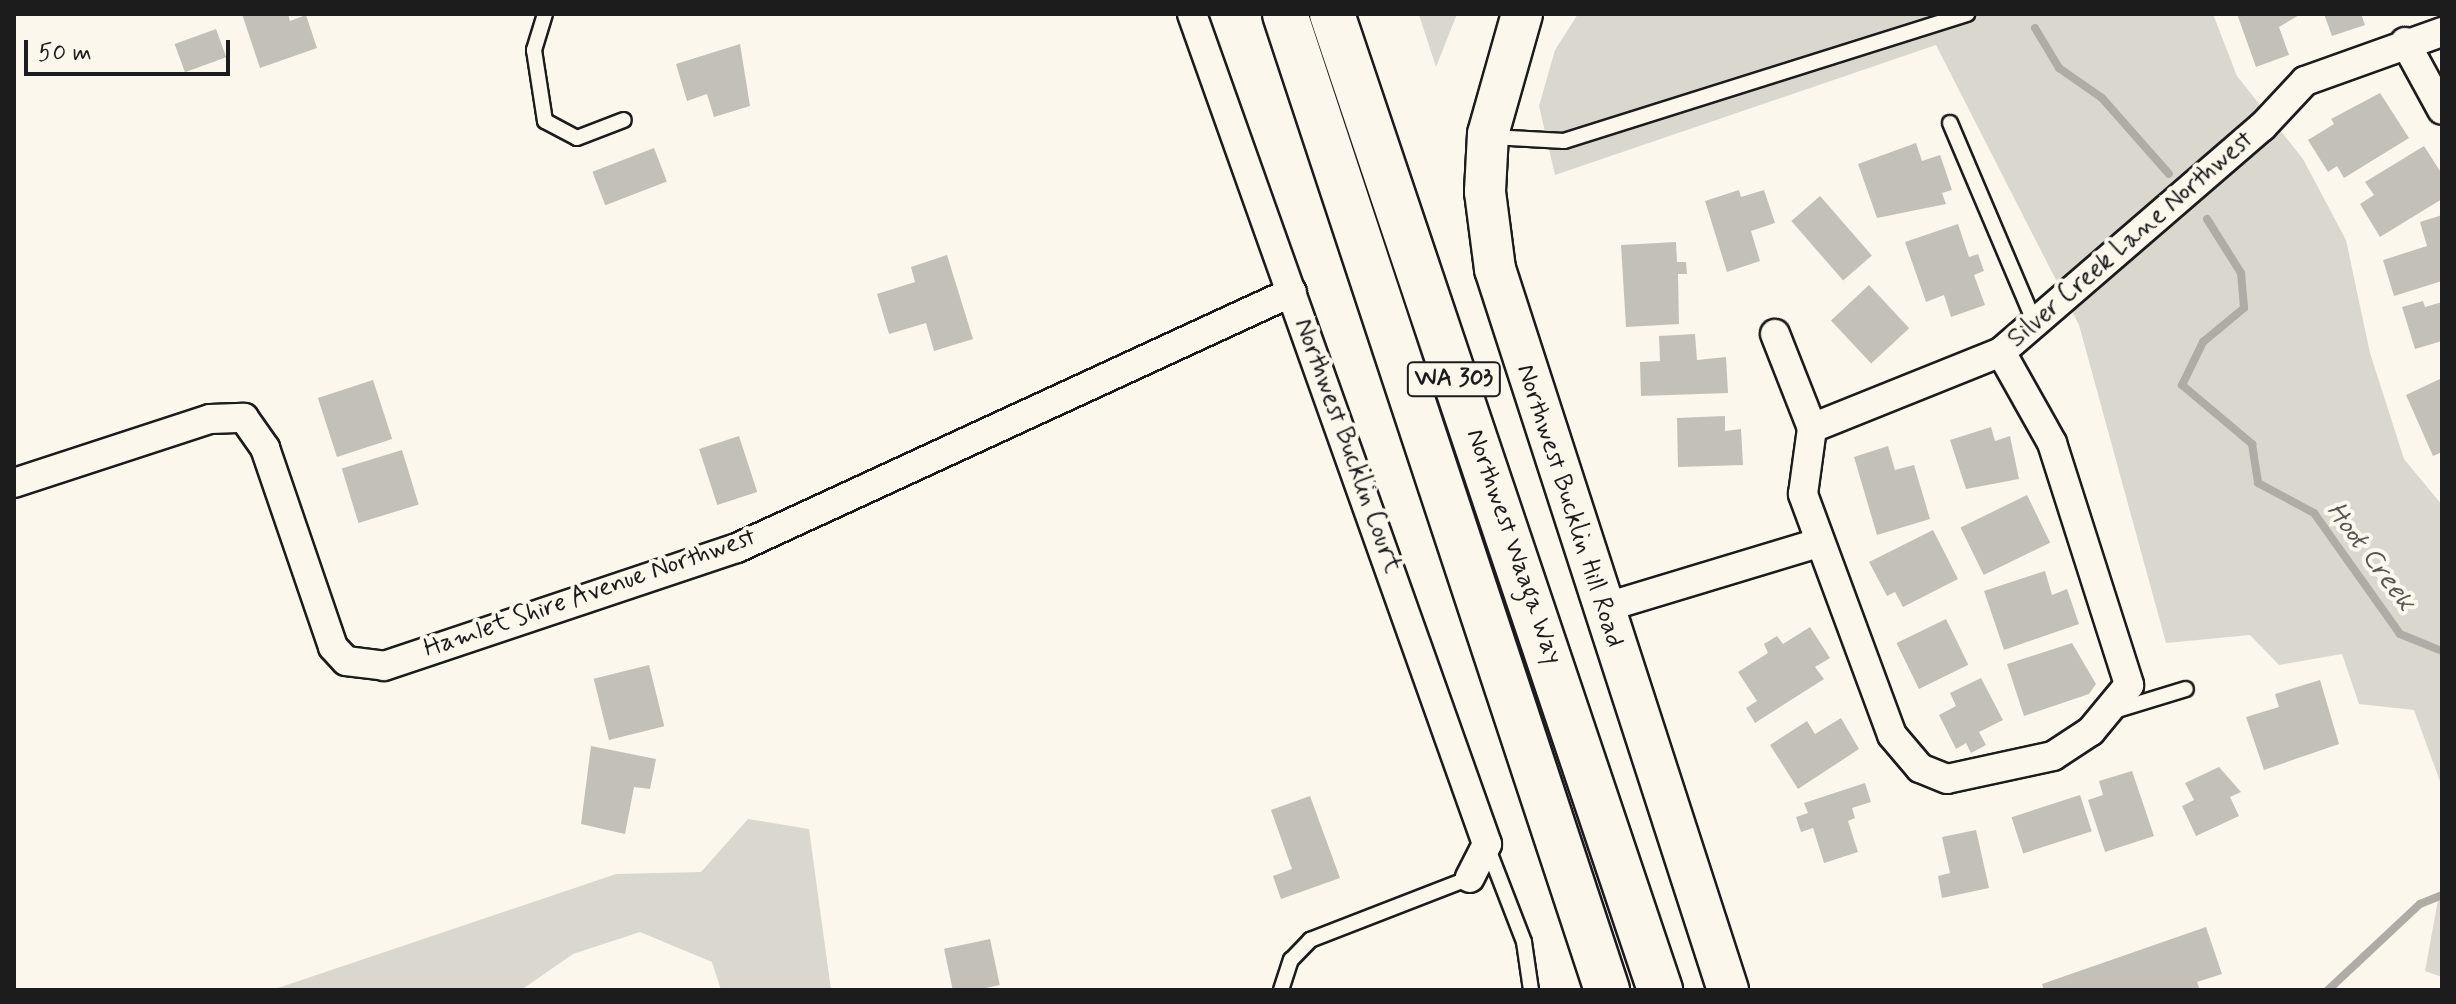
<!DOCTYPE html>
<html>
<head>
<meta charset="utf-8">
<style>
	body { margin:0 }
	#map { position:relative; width:2456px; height:1004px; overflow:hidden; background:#fbf7ec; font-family:Mynerve,sans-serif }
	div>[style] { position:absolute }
	.green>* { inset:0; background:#dad7ce }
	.stream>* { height:8px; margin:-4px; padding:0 4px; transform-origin:4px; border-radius:4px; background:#afaca5 }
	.building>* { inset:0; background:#c3c0b8; transform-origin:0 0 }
	.roads { filter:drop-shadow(2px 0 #1c1c1c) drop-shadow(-2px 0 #1c1c1c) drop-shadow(0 2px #1c1c1c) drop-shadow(0 -2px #1c1c1c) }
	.service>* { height:14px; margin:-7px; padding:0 7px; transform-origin:7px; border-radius:7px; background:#fbf7ec }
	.minor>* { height:28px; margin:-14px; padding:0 14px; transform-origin:14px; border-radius:14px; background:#fbf7ec }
	.secondary>* { height:40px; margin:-20px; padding:0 20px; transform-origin:20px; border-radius:20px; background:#fbf7ec }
	.trunk>* { height:44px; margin:-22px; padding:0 22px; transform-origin:22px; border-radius:22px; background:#fbf7ec }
	span { translate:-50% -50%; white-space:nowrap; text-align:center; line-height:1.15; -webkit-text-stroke:8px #fbf7ec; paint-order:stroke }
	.shield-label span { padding:2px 6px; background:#fbf7ec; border:2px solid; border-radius:6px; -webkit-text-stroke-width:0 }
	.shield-label { font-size:24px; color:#1c1c1c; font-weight:700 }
	.street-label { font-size:26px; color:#1c1c1c }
	.water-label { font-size:28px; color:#575653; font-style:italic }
	.frame { position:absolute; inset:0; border:16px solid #1c1c1c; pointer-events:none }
	.scale { position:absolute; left:24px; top:40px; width:206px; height:36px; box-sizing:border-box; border:4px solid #1c1c1c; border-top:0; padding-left:10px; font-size:24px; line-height:28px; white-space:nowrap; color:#1c1c1c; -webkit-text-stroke:6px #fbf7ec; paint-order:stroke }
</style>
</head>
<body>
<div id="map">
	<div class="green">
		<i style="clip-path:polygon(1418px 14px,1457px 14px,1436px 67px,1420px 18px)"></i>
		<i style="clip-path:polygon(1578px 14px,2213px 14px,2237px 76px,2303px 159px,2346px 240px,2370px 353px,2404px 459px,2442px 505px,2442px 787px,2414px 710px,2359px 704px,2342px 654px,2279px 665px,2250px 635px,2166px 643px,2079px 325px,1936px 45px,1555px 175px,1539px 106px,1555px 50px)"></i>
		<i style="clip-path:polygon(748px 819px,809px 829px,831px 990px,721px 990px,712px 962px,640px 932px,573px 954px,521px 990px,272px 990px,616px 874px,701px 872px)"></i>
		<i style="clip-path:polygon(2442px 878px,2442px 977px,2425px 971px)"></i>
	</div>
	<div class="stream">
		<i style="left:2035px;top:28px;width:47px;rotate:59deg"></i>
		<i style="left:2059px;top:68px;width:52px;rotate:34.9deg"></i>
		<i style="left:2102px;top:98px;width:101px;rotate:48.6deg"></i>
		<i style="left:2207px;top:219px;width:64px;rotate:57.8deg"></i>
		<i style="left:2241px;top:273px;width:35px;rotate:85deg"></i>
		<i style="left:2244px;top:308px;width:53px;rotate:140.3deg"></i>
		<i style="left:2203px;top:342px;width:48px;rotate:116deg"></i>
		<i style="left:2182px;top:385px;width:92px;rotate:40.1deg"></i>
		<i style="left:2252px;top:444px;width:39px;rotate:81deg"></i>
		<i style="left:2258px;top:483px;width:64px;rotate:28.2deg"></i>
		<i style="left:2314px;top:513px;width:148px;rotate:54.6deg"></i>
		<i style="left:2400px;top:634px;width:45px;rotate:22deg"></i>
		<i style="left:2328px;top:990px;width:126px;rotate:-43.1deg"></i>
		<i style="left:2420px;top:904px;width:24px;rotate:-22deg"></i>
	</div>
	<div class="building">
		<i style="clip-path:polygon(242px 14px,288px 14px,290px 21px,306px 15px,317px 48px,260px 68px)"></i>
		<i style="clip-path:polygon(2237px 14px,2301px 14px,2279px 27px,2289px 55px,2256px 67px)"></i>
		<i style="clip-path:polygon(2324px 14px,2361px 14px,2365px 25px,2332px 36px)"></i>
		<i style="left:216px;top:29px;width:30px;height:44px;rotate:70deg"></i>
		<i style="clip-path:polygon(740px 44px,750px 106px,714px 117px,707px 94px,687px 101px,676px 64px)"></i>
		<i style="clip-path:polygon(2380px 93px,2409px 138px,2344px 178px,2337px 166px,2328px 172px,2308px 140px,2334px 124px,2331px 119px)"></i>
		<i style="clip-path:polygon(1916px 143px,1922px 161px,1940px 155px,1952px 190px,1942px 193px,1946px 204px,1877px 218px,1858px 164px)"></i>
		<i style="clip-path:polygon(2424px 146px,2442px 174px,2442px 199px,2380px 237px,2360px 204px,2374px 195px,2365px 182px)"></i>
		<i style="left:654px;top:148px;width:36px;height:66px;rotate:69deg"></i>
		<i style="clip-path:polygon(1739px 190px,1741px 197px,1764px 190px,1775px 223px,1751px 231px,1760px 261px,1727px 272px,1705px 201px)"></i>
		<i style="left:1820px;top:196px;width:79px;height:38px;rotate:49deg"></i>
		<i style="clip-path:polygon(2442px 215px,2442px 281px,2394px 296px,2383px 260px,2427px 246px,2420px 222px)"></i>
		<i style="clip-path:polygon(1958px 224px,1969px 257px,1978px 254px,1984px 271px,1974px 275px,1985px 305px,1951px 317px,1944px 295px,1926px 302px,1905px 242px)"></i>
		<i style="clip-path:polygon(1676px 242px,1677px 262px,1686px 262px,1687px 274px,1678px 274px,1679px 324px,1626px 327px,1621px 245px)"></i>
		<i style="clip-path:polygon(947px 255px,973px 339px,934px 351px,926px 323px,889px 334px,877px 294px,915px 282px,911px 267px)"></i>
		<i style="left:1869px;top:285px;width:59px;height:52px;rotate:47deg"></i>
		<i style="clip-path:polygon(2423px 301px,2425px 307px,2442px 302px,2442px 341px,2415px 349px,2402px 307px)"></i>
		<i style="clip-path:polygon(1695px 334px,1697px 360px,1726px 357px,1728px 393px,1641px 396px,1640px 362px,1660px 361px,1659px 336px)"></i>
		<i style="clip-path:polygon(2442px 378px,2442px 452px,2433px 456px,2406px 395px)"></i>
		<i style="left:373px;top:380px;width:62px;height:58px;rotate:72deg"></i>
		<i style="clip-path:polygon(1725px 416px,1725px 431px,1741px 429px,1743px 465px,1678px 467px,1677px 418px)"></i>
		<i style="clip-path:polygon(1991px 427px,1995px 441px,2010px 436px,2019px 479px,1966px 489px,1950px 440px)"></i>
		<i style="left:739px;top:436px;width:59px;height:42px;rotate:72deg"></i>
		<i style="clip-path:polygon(1888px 446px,1895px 470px,1914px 465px,1930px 519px,1877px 535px,1854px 457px)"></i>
		<i style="left:402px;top:450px;width:57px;height:63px;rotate:73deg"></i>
		<i style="left:2027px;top:495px;width:53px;height:74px;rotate:64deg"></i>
		<i style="clip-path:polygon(1933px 530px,1958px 579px,1903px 607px,1895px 592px,1887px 596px,1869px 562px)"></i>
		<i style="clip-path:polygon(2045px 571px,2052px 595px,2067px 589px,2079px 624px,2004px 650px,1984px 591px)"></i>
		<i style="left:1946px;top:619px;width:51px;height:55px;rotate:64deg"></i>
		<i style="clip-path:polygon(1810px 627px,1830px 658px,1815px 667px,1824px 679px,1755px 723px,1746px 708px,1757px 701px,1738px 672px,1768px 653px,1764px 644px,1777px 636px,1783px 644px)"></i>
		<i style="clip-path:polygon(2072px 643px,2096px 684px,2089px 694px,2024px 716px,2007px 664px)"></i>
		<i style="left:649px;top:665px;width:63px;height:57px;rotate:76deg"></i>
		<i style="clip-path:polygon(1981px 678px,2003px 720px,1979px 732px,1986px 745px,1971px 753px,1966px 743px,1956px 749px,1939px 715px,1956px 706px,1950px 693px)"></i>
		<i style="clip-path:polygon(2320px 680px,2339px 744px,2264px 770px,2246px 717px,2279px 707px,2275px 694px)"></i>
		<i style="clip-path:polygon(1841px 718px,1859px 749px,1798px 789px,1770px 745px,1807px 721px,1815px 734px)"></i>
		<i style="clip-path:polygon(591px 746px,656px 759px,650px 789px,634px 787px,625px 834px,581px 824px)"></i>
		<i style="clip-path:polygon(2219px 767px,2241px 792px,2230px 797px,2239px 816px,2196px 836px,2182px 806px,2194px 800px,2185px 783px)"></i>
		<i style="clip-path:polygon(2132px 771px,2154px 836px,2105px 852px,2088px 800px,2103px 795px,2099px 781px)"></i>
		<i style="clip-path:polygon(1865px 783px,1871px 802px,1852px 808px,1855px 818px,1848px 821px,1858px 852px,1824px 863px,1813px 828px,1801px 832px,1796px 817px,1808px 813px,1804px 803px)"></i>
		<i style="left:2080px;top:795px;width:38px;height:72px;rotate:72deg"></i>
		<i style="clip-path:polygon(1310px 796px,1340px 878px,1281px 899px,1273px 876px,1292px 869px,1271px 810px)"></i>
		<i style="clip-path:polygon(1976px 830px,1989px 888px,1942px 898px,1938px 876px,1950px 873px,1942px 837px)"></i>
		<i style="clip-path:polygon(2206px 927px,2222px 974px,2197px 982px,2200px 990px,2044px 990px,2042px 984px)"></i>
		<i style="left:990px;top:939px;width:47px;height:47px;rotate:78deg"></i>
	</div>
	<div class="roads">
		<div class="service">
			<i style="left:545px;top:14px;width:38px;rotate:107deg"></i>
			<i style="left:534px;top:50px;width:72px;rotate:81.2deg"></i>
			<i style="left:545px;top:121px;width:36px;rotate:28deg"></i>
			<i style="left:577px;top:138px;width:50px;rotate:-21deg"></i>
			<i style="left:1950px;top:123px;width:213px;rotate:67deg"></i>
			<i style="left:1492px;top:137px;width:72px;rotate:3.2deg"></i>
			<i style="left:1564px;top:141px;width:423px;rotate:-17.5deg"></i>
			<i style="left:2114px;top:711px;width:75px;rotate:-17deg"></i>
			<i style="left:1487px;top:846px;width:103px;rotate:68.9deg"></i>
			<i style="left:1524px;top:942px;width:49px;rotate:81.7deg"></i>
			<i style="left:1281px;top:990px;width:32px;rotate:-72deg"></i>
			<i style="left:1291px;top:960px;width:28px;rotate:-46deg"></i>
			<i style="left:1310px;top:940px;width:172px;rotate:-21.2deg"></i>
		</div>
		<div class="minor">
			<i style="left:1192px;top:14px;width:881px;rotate:70.43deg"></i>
			<i style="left:1487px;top:844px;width:38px;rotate:117deg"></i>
			<i style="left:2405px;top:42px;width:77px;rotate:61.4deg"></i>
			<i style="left:1775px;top:334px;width:101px;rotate:68.5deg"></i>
			<i style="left:2001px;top:352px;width:104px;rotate:60.7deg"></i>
			<i style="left:2052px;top:443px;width:254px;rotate:72.3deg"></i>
			<i style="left:2129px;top:685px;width:60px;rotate:129.6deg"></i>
			<i style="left:2091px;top:731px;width:45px;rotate:146.7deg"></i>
			<i style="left:2053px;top:756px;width:108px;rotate:167.8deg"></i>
			<i style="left:1947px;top:779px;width:29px;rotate:-158deg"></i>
			<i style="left:1920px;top:768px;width:43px;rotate:-130.3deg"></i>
			<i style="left:1892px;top:735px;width:257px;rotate:-110.3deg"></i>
			<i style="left:1803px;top:494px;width:67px;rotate:-82.2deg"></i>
			<i style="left:1812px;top:428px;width:204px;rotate:-21.9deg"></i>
			<i style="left:2001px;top:352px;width:345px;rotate:-40.8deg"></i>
			<i style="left:2262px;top:127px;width:63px;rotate:-46.9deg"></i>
			<i style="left:2305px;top:81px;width:145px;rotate:-19.7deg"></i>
			<i style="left:14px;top:483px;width:206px;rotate:-18.1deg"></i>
			<i style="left:210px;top:419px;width:34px;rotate:-2deg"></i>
			<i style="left:244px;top:418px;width:37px;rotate:55deg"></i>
			<i style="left:265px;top:448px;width:210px;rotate:71.1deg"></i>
			<i style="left:333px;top:647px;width:19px;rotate:47deg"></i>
			<i style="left:346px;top:661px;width:38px;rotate:7deg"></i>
			<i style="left:384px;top:666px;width:372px;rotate:-18.5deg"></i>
			<i style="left:737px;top:548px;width:611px;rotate:-24.76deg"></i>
			<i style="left:1603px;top:608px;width:225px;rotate:-16.8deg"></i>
		</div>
		<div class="secondary">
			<i style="left:1522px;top:14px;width:125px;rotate:105.8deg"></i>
			<i style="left:1488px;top:134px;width:58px;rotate:93deg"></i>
			<i style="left:1485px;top:192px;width:78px;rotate:82.6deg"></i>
			<i style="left:1495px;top:269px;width:758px;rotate:72.09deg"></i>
		</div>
		<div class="trunk">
			<i style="left:1285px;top:14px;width:1028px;rotate:71.74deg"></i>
			<i style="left:1332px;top:14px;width:1030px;rotate:71.42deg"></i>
		</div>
	</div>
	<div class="shield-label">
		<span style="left:1454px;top:379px">WA 303</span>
	</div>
	<div class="street-label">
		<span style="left:2131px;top:240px;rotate:-41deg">Silver Creek Lane Northwest</span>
		<span style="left:1347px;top:446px;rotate:70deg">Northwest Bucklin Court</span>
		<span style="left:1569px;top:506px;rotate:72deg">Northwest Bucklin Hill Road</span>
		<span style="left:1513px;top:547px;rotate:71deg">Northwest Waaga Way</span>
		<span style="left:590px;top:594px;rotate:-19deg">Hamlet Shire Avenue Northwest</span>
	</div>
	<div class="water-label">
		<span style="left:2370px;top:557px;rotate:53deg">Hoot Creek</span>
	</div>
	<div class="frame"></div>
	<div class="scale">50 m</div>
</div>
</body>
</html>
